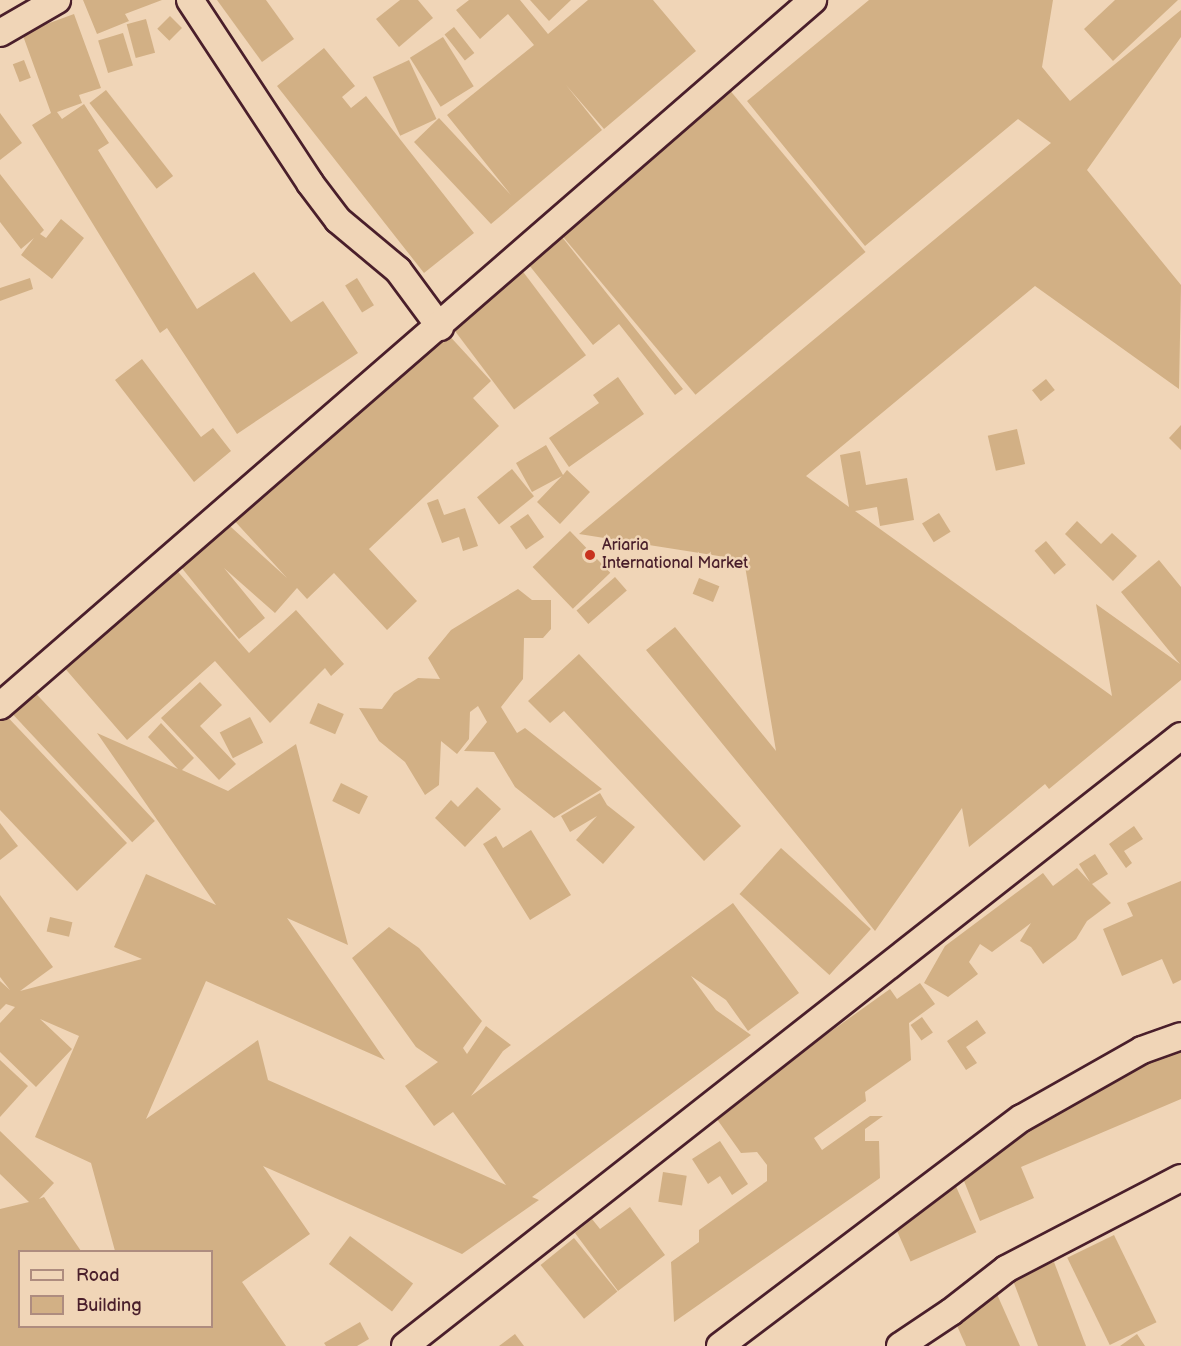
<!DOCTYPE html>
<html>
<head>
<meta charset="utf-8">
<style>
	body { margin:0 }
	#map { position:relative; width:1181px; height:1346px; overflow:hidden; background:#f0d5b7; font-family:"Balsamiq Sans",sans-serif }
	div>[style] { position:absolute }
	.building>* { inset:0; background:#d2b085; transform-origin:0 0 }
	.roads { filter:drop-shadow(2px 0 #4a1f2b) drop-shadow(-2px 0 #4a1f2b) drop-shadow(0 2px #4a1f2b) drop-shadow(0 -2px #4a1f2b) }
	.street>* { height:26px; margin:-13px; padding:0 13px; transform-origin:13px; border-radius:13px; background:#f0d5b7 }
	.dots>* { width:16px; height:16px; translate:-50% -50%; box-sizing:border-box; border:3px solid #f0d5b7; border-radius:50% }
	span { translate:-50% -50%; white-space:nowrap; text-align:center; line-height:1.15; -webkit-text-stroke:5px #f0d5b7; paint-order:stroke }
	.poi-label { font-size:16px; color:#4a1f2b }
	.left { translate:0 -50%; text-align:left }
	.legend { position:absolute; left:18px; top:1250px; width:195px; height:78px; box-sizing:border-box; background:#f0d5b7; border:2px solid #ae8c7f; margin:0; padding:8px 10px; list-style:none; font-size:18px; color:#4a1f2b }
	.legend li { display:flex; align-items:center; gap:12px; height:30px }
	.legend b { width:30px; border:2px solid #ae8c7f }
</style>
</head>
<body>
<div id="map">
	<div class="building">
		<i style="clip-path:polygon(83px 0,162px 0,125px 14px,129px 21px,97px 34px)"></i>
		<i style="clip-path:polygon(217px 0,266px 0,294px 39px,262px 62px)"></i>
		<i style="clip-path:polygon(400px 0,418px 0,433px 18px,399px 47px,376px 19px)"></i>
		<i style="clip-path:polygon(469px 0,520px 0,548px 34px,588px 0,653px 0,696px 51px,604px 129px,566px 85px,602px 130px,491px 224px,414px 142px,439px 118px,511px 195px,447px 115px,534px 45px,508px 14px,480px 39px,456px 10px)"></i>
		<i style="clip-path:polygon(530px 0,571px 0,549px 21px)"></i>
		<i style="clip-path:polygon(869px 0,1053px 0,1042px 67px,1070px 101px,1181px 10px,1181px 37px,1087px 170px,1181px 285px,1179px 389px,1035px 286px,806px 476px,849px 507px,840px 455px,860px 451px,866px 485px,907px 478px,914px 520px,880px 526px,877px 507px,855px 511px,1112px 696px,1096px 604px,1180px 664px,1121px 592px,1159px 560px,1181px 587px,1181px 680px,1049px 789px,1045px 784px,969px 847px,962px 808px,875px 931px,646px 650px,675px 627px,776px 751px,744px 560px,579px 534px,1051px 143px,1018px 119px,865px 246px,747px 101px)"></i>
		<i style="clip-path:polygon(1115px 0,1178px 0,1113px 61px,1084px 29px)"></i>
		<i style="clip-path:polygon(74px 14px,101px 88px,79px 95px,82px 103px,57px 112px,62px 119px,84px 104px,109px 143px,98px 150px,197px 309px,254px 272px,291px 322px,323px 301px,358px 353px,237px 434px,167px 328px,160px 333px,32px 125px,51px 113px,22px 33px)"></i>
		<i style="left:170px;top:16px;width:17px;height:18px;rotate:45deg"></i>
		<i style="left:146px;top:19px;width:35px;height:20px;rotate:75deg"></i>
		<i style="left:454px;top:27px;width:33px;height:12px;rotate:52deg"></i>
		<i style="left:123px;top:33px;width:34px;height:26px;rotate:73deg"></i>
		<i style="left:443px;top:37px;width:58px;height:39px;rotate:58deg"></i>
		<i style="clip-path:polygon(324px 48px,355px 86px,342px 97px,351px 108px,366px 96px,474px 233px,424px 273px,277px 86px)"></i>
		<i style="left:24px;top:60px;width:19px;height:12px;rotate:69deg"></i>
		<i style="left:409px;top:60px;width:65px;height:40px;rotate:65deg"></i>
		<i style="left:728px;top:88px;width:214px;height:222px;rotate:50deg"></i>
		<i style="left:106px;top:90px;width:109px;height:21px;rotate:52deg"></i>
		<i style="clip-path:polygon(0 113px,22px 143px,0 160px)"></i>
		<i style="clip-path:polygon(0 174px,44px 230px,40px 234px,46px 238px,61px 219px,84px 238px,52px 279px,21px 255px,34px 238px,21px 249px,0 222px)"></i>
		<i style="clip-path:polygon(558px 232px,683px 389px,675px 395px,619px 324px,593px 345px,525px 260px)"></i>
		<i style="left:521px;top:269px;width:108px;height:90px;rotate:53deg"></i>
		<i style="clip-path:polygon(30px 278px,33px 289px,0 301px,0 288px)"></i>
		<i style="left:357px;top:278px;width:32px;height:14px;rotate:58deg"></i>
		<i style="clip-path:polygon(445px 331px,491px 381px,473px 398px,499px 426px,369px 549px,417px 601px,387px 630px,334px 573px,307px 599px,297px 588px,275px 613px,224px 568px,265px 618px,239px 639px,177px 562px,221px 518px,287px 578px,230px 516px)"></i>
		<i style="clip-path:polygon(142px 359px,201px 437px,213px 428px,231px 451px,194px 482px,115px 380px)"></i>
		<i style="clip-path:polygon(618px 377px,644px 414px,569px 467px,549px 438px,599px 403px,593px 395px)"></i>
		<i style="left:1046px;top:379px;width:14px;height:18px;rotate:51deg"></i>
		<i style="clip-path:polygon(1181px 425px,1181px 450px,1169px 438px)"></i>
		<i style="left:1017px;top:429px;width:36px;height:30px;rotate:77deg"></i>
		<i style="clip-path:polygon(546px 445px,563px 475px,567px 470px,590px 492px,560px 524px,537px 502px,562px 476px,532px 492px,516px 463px)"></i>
		<i style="left:512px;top:469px;width:35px;height:45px;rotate:51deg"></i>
		<i style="clip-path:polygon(438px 499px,444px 515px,465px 508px,478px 546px,463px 551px,459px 537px,442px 543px,427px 503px)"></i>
		<i style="left:939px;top:513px;width:22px;height:20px;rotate:58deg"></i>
		<i style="left:528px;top:514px;width:28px;height:22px;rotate:55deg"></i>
		<i style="clip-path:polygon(1077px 521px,1101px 544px,1112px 533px,1137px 556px,1113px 581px,1065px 534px)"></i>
		<i style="left:570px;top:531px;width:58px;height:52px;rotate:46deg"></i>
		<i style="left:1046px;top:541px;width:31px;height:15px;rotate:50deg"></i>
		<i style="clip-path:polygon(173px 566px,249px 653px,296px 610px,344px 664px,331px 676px,325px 668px,270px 723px,215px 661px,127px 740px,62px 665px)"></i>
		<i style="left:615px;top:577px;width:18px;height:51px;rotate:49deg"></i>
		<i style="left:699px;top:578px;width:22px;height:17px;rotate:22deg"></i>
		<i style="clip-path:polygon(518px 589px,532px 600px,551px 600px,551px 629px,543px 638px,524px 638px,523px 679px,501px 707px,517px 733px,525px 728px,602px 789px,554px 818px,515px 787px,494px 752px,464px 751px,487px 722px,478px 706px,470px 712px,469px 739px,457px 754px,441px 741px,439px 785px,425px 795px,405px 762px,379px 741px,359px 708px,382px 709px,394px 693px,418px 678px,440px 679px,428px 658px,451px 630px)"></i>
		<i style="clip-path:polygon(579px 654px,741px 826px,704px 861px,564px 711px,550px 723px,528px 701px)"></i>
		<i style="clip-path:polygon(200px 682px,222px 705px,200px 726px,236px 764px,219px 780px,161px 718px)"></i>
		<i style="left:28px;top:685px;width:186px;height:31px;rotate:47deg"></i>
		<i style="left:318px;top:703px;width:28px;height:22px;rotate:23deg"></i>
		<i style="clip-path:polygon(0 709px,127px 843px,77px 891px,0 810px)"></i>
		<i style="left:250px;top:717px;width:29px;height:34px;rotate:63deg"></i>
		<i style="clip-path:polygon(161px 723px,194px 758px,182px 770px,228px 791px,296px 744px,348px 945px,287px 918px,385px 1060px,206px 981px,146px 1119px,258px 1040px,268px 1080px,506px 1185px,453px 1112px,434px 1126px,405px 1086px,438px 1062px,416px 1047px,352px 958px,389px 927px,419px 948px,482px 1021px,463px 1048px,467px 1054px,486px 1026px,511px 1045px,503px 1051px,471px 1096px,733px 903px,799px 993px,748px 1031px,726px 1000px,691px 976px,716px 1010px,751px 1035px,532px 1197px,539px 1200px,462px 1254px,263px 1166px,310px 1234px,242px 1282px,286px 1346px,0 1346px,0 1209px,29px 1202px,0 1174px,0 1131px,54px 1183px,39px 1199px,44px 1197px,81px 1251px,20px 1251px,20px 1326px,212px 1326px,212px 1251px,115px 1251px,91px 1163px,35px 1137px,79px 1036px,40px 1019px,72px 1049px,36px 1087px,0 1052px,0 1023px,15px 1007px,6px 1004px,0 1010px,0 981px,10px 990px,0 977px,0 895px,53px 967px,20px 991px,142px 959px,114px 947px,146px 874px,216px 905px,97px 733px,178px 769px,148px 737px)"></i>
		<i style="left:341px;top:783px;width:30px;height:20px;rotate:26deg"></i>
		<i style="clip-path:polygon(477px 787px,501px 809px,465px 847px,435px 818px,451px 800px,458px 807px)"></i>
		<i style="clip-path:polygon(600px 793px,607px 805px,635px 827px,603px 864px,576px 840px,597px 816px,570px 832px,561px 816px)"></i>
		<i style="clip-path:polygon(0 823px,18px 846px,0 860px)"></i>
		<i style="clip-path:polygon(1134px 826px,1143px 839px,1124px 851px,1132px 863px,1126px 868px,1109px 844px)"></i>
		<i style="clip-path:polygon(531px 830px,571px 895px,530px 920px,483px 844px,496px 836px,503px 848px)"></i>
		<i style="left:781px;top:848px;width:121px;height:62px;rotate:42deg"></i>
		<i style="clip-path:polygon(1095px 854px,1108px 874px,1092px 884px,1111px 903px,1087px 921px,1076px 939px,1043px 964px,1031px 947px,1020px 941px,1031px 923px,992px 952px,980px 944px,969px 962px,978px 974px,948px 997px,924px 983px,945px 946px,1043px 873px,1053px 886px,1077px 868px,1090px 882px,1079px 864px)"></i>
		<i style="clip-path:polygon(1181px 881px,1181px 980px,1173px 984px,1162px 959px,1122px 976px,1103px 929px,1133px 916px,1127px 903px)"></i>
		<i style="left:50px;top:917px;width:23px;height:15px;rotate:13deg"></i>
		<i style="clip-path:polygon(920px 983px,935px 1004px,909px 1023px,911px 1060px,865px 1092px,866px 1101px,814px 1138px,822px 1150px,870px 1116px,883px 1116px,865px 1129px,865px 1141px,879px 1141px,880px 1178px,674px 1322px,671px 1262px,699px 1242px,699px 1230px,767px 1181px,767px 1165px,757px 1152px,741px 1153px,714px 1115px,890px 989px,897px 999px)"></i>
		<i style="left:922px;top:1017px;width:19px;height:14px;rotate:55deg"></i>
		<i style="clip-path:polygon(977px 1020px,986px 1033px,966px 1047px,977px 1063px,966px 1070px,947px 1041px)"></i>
		<i style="clip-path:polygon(1181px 1036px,1181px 1099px,1021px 1167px,1034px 1198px,980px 1221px,952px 1151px,1096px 1091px,1090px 1075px)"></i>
		<i style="clip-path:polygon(0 1060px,28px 1086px,0 1117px)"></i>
		<i style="clip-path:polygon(720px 1141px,748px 1184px,732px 1195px,720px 1176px,708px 1184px,692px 1159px)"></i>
		<i style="left:663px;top:1172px;width:24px;height:30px;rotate:9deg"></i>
		<i style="left:954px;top:1182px;width:55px;height:72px;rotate:66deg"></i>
		<i style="clip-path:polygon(630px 1207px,665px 1255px,618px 1291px,575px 1233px,592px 1219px,600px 1229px)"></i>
		<i style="left:1114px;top:1235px;width:97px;height:52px;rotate:64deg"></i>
		<i style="left:350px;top:1236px;width:79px;height:35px;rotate:37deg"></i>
		<i style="left:574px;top:1238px;width:69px;height:43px;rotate:51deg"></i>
		<i style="clip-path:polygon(1054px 1262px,1086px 1346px,1038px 1346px,1012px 1278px)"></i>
		<i style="clip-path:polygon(996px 1292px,1020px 1346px,966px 1346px,951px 1312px)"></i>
		<i style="clip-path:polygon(360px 1322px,369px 1339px,357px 1346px,326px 1346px,324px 1343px)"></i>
		<i style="clip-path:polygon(515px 1334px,524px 1346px,499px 1346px)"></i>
		<i style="clip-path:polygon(1137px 1334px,1145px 1346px,1120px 1346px)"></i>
	</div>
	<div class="roads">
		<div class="street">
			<i style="left:190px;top:0;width:219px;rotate:56.7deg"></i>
			<i style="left:310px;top:183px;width:46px;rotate:52.9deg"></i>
			<i style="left:338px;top:220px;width:78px;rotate:39.8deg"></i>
			<i style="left:398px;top:270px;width:71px;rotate:53.6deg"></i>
			<i style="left:0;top:33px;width:66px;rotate:-30.1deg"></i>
			<i style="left:0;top:706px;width:1077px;rotate:-40.97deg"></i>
			<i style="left:405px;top:1346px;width:987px;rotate:-38.17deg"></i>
			<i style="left:720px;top:1346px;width:378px;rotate:-37.1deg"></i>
			<i style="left:1022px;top:1118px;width:138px;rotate:-29.5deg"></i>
			<i style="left:1142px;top:1050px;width:41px;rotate:-19.7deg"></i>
			<i style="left:900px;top:1346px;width:61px;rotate:-33.7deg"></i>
			<i style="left:951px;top:1312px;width:70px;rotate:-38deg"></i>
			<i style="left:1006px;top:1269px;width:197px;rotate:-27.5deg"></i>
		</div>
	</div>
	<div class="dots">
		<i style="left:590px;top:555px;background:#c8321e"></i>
	</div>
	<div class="poi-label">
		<span class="left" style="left:602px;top:555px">Ariaria<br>International Market</span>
	</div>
	<ul class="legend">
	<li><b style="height:8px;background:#f0d5b7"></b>Road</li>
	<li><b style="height:16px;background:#d2b085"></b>Building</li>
	</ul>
</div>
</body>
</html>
